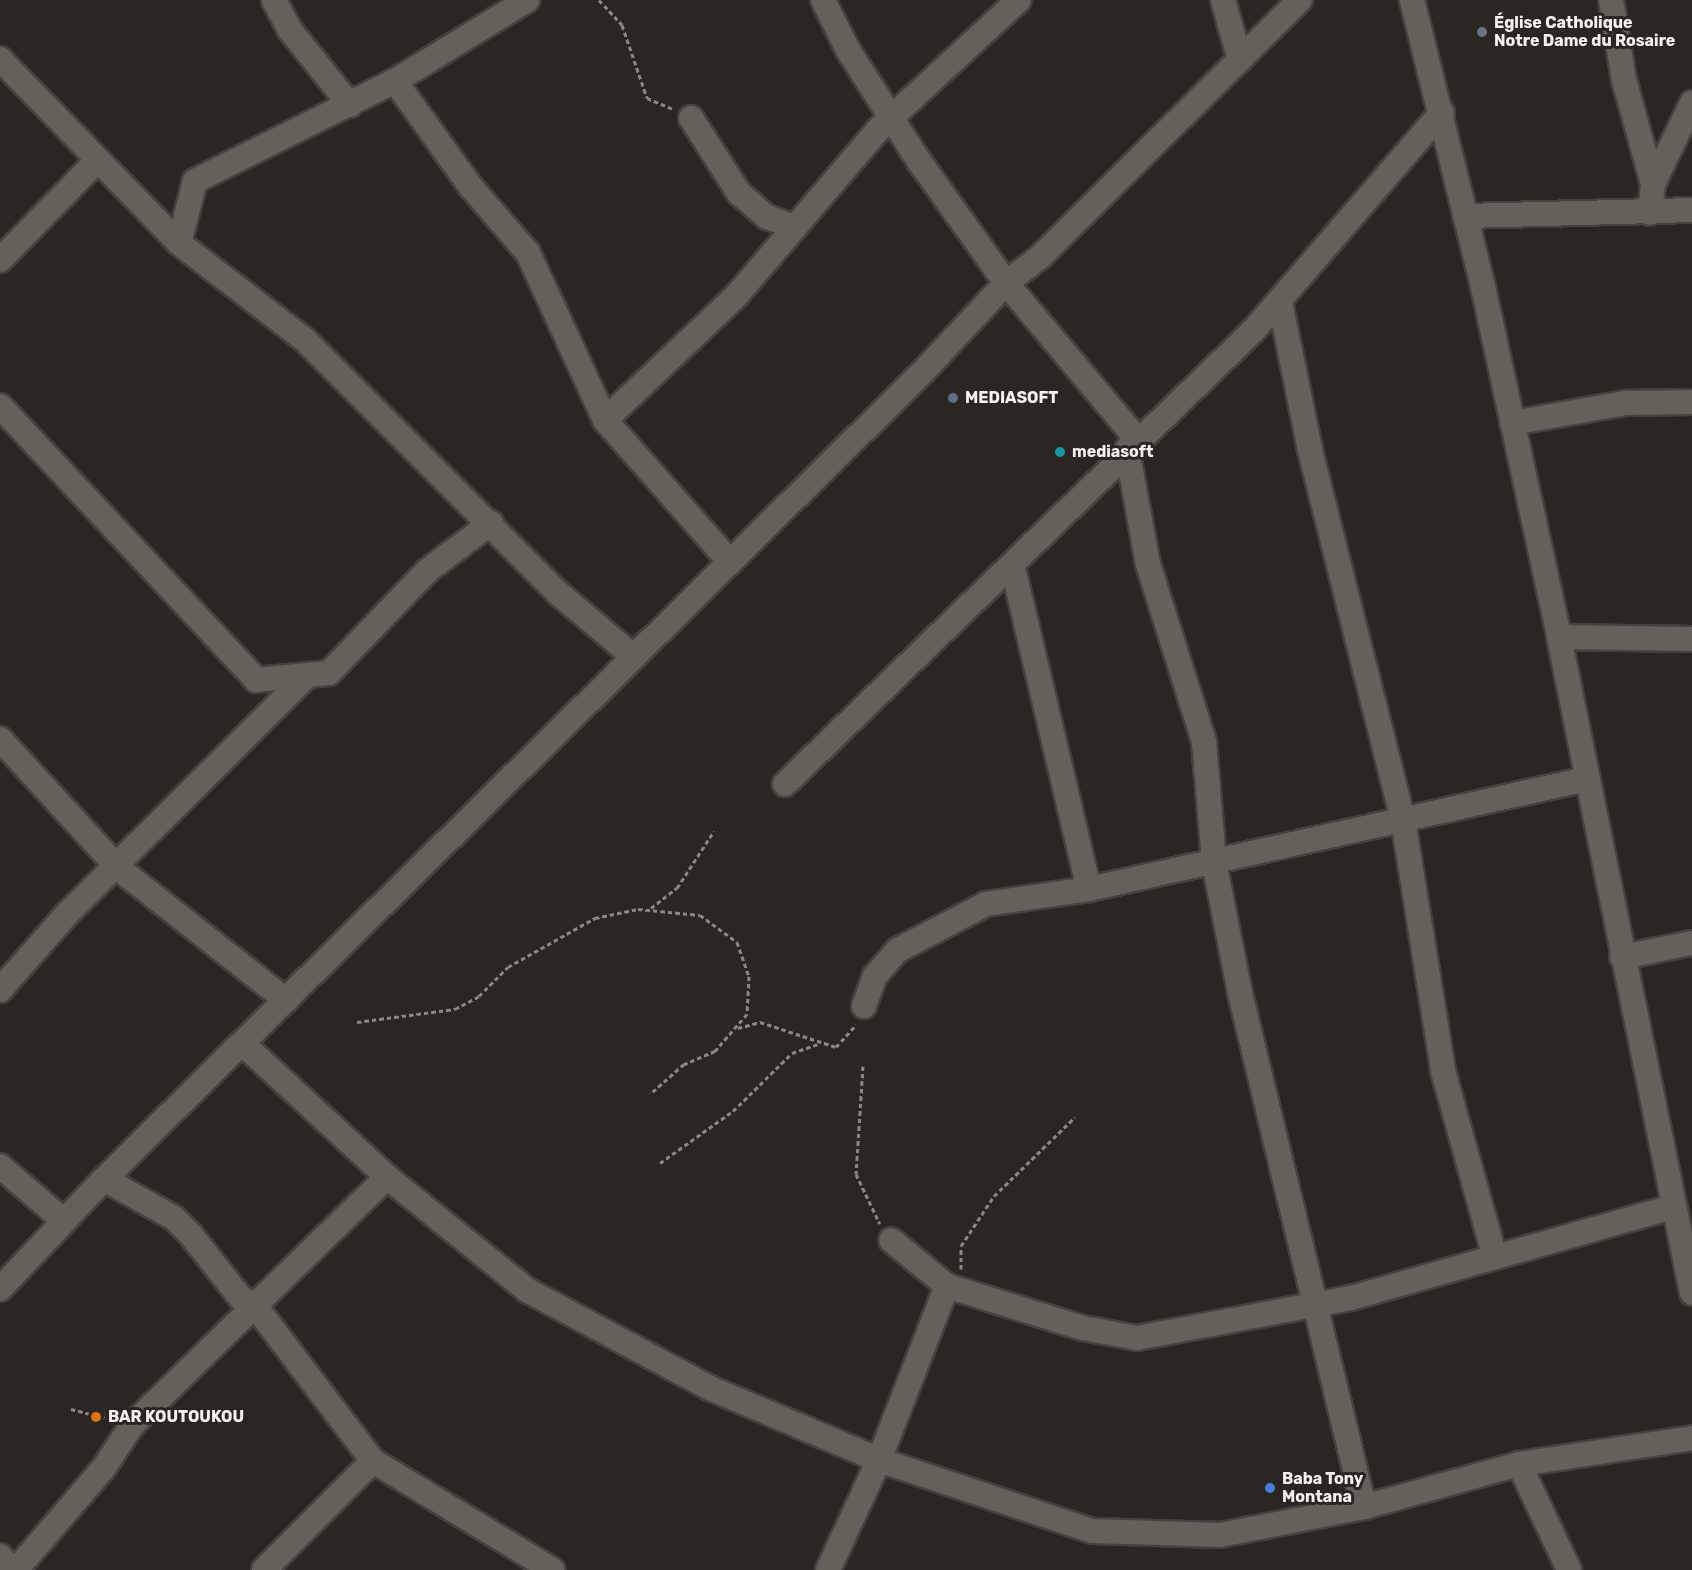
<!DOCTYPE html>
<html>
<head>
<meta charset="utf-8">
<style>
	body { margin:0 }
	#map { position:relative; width:1692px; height:1570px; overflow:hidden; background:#2c2622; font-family:Rubik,sans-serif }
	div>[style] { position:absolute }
	.path>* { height:3px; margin-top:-1.5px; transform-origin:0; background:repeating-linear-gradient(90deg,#8c8784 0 4.5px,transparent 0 7.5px) }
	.roads { filter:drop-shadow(2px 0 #46413d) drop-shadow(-2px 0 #46413d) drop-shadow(0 2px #46413d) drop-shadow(0 -2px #46413d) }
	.minor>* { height:24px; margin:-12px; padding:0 12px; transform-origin:12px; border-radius:12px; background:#66605b }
	.dots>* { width:16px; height:16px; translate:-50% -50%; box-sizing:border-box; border:3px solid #2c2622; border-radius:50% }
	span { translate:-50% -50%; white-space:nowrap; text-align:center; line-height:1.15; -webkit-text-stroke:6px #2c2622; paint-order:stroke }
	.poi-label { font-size:16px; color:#f5f2ef; font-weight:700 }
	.left { translate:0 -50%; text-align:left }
</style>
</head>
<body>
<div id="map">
	<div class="path">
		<i style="left:599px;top:0;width:34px;rotate:47deg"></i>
		<i style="left:622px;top:25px;width:77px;rotate:71.1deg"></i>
		<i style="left:647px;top:98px;width:28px;rotate:23deg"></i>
		<i style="left:651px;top:908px;width:33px;rotate:-38deg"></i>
		<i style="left:677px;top:888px;width:68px;rotate:-57deg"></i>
		<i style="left:357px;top:1022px;width:99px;rotate:-7.6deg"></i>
		<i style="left:455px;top:1009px;width:27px;rotate:-28deg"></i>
		<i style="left:479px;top:996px;width:41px;rotate:-45deg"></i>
		<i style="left:508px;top:967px;width:100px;rotate:-29.4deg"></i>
		<i style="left:595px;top:918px;width:44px;rotate:-11.8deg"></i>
		<i style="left:638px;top:909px;width:62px;rotate:5.5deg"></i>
		<i style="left:700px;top:915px;width:46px;rotate:36.1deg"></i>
		<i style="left:737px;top:942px;width:36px;rotate:71deg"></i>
		<i style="left:749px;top:976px;width:38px;rotate:93deg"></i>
		<i style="left:747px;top:1014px;width:49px;rotate:130.9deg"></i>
		<i style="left:715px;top:1051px;width:34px;rotate:157deg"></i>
		<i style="left:684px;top:1064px;width:45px;rotate:138.6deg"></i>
		<i style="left:738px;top:1028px;width:23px;rotate:-15deg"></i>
		<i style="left:760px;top:1022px;width:80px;rotate:18.2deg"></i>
		<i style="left:836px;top:1047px;width:30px;rotate:-48deg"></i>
		<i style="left:863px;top:1066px;width:108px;rotate:93.7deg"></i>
		<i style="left:856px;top:1174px;width:55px;rotate:64.4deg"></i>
		<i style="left:660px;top:1163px;width:90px;rotate:-35.5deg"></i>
		<i style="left:733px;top:1111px;width:83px;rotate:-44.5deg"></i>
		<i style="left:792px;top:1053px;width:28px;rotate:-19deg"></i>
		<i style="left:961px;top:1269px;width:23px;rotate:-90deg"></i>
		<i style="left:961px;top:1246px;width:60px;rotate:-56.6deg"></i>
		<i style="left:994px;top:1196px;width:113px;rotate:-44.3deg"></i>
		<i style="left:71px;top:1409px;width:43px;rotate:14.7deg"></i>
	</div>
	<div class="roads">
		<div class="minor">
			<i style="left:274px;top:0;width:34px;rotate:62deg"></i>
			<i style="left:290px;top:30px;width:96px;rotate:51.3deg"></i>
			<i style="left:823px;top:0;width:56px;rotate:63.4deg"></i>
			<i style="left:848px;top:50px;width:132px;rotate:57.4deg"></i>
			<i style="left:919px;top:161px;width:150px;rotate:54.5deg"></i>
			<i style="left:1006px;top:283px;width:204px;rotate:50deg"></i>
			<i style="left:1223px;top:0;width:62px;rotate:74.2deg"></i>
			<i style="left:1412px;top:0;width:296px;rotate:76.1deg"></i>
			<i style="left:1483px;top:287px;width:358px;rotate:77.7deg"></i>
			<i style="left:1559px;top:637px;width:669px;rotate:78.54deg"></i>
			<i style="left:1611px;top:0;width:81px;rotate:80.8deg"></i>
			<i style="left:1624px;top:80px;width:108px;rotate:74.4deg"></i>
			<i style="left:1653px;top:184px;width:29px;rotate:96deg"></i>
			<i style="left:0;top:59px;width:257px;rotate:45.8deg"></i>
			<i style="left:179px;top:243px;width:159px;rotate:37.6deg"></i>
			<i style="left:305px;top:340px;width:358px;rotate:45deg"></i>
			<i style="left:558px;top:593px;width:99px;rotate:40.1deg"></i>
			<i style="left:395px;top:81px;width:130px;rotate:54.4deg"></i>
			<i style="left:471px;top:187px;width:87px;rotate:49.2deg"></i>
			<i style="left:528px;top:253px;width:184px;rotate:65.2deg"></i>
			<i style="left:605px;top:420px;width:189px;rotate:48.6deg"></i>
			<i style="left:691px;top:118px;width:89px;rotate:57.4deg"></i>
			<i style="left:739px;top:193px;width:37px;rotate:41deg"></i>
			<i style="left:767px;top:217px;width:27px;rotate:20deg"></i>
			<i style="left:1653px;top:184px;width:90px;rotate:-64.3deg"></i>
			<i style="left:1465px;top:216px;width:227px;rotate:-1.5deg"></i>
			<i style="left:179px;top:243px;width:64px;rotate:-75.5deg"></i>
			<i style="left:195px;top:181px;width:224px;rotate:-26.6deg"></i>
			<i style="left:395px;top:81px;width:155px;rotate:-31.5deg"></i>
			<i style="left:0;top:260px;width:140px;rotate:-45.6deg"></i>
			<i style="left:1280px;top:302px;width:151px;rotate:78.5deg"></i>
			<i style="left:1310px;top:450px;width:382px;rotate:75.9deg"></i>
			<i style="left:1403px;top:820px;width:254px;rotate:80.9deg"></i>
			<i style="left:1443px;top:1071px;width:193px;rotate:74.4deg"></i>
			<i style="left:0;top:406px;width:375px;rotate:46.9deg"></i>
			<i style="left:256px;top:680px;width:73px;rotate:-5.5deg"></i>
			<i style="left:329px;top:673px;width:141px;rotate:-46.1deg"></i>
			<i style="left:427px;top:571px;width:80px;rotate:-36.9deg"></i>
			<i style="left:605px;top:420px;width:182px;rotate:-43.4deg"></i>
			<i style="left:737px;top:295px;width:218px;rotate:-49.5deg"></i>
			<i style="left:879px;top:129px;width:190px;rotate:-42.7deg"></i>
			<i style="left:1512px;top:423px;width:116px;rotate:-10deg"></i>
			<i style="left:1626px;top:403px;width:66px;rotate:-0.9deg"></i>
			<i style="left:1127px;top:449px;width:117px;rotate:79.7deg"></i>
			<i style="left:1148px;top:564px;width:187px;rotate:72.5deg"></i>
			<i style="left:1204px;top:742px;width:120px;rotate:85.2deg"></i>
			<i style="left:1214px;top:862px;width:134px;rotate:78.8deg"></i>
			<i style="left:1240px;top:993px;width:529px;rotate:76.44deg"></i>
			<i style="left:1013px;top:568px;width:330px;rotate:76.7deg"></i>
			<i style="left:1559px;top:637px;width:133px;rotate:0.9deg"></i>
			<i style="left:0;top:739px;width:175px;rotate:47.5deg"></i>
			<i style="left:118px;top:868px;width:214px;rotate:38.2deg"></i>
			<i style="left:785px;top:784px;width:651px;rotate:-44.07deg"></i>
			<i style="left:1253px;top:331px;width:289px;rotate:-49.2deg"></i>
			<i style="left:1622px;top:957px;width:71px;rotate:-11.3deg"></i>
			<i style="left:0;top:990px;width:101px;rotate:-48.6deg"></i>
			<i style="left:67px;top:914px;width:335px;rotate:-44.8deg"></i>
			<i style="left:864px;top:1006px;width:32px;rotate:-70deg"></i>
			<i style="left:875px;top:976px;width:35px;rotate:-49deg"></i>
			<i style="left:898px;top:950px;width:99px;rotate:-27.6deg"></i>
			<i style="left:986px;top:904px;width:104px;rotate:-8.3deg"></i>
			<i style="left:1089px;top:889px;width:510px;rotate:-12.46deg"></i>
			<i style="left:242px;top:1043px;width:197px;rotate:42.7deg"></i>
			<i style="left:0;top:1166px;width:84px;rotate:40.7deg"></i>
			<i style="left:104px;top:1179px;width:80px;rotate:29.1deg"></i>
			<i style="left:174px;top:1218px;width:24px;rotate:45deg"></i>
			<i style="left:191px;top:1235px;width:79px;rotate:51.7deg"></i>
			<i style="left:240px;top:1297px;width:19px;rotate:32deg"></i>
			<i style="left:256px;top:1307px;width:193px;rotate:52.8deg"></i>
			<i style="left:373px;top:1461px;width:210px;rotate:31.3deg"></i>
			<i style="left:947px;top:1286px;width:142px;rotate:17.2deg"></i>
			<i style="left:1083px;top:1328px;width:55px;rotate:10.5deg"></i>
			<i style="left:1137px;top:1338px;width:218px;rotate:-10.6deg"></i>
			<i style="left:1351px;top:1298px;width:334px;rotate:-15.8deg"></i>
			<i style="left:0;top:1289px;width:151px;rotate:-46.6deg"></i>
			<i style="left:104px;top:1179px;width:1144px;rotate:-44.58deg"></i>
			<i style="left:919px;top:376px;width:127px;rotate:-46.9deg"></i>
			<i style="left:1006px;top:283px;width:44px;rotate:-37.6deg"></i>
			<i style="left:1041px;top:256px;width:364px;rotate:-44.7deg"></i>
			<i style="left:1519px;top:1464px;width:117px;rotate:64.7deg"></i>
			<i style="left:0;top:1556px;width:18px;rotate:49deg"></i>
			<i style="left:16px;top:1570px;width:133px;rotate:-49.3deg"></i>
			<i style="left:103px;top:1469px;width:53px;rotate:-56.6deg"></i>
			<i style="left:132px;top:1425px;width:356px;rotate:-44.2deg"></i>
			<i style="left:387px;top:1177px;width:180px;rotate:38.9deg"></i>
			<i style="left:527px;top:1290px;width:210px;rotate:28.2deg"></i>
			<i style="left:712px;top:1389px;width:181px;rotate:23deg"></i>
			<i style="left:879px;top:1460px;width:225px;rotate:18.4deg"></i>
			<i style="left:1093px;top:1531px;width:127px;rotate:1.8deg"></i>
			<i style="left:1220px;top:1535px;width:147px;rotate:-11deg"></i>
			<i style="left:1364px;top:1507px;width:161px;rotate:-15.5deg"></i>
			<i style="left:1519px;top:1464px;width:175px;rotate:-8.5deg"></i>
			<i style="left:264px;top:1570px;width:154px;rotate:-45deg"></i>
			<i style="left:828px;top:1570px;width:121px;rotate:-65.1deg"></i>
			<i style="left:879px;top:1460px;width:187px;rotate:-68.7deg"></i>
			<i style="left:947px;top:1286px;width:72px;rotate:-140.6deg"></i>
		</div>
	</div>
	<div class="dots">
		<i style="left:1482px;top:32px;background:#6b7280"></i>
		<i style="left:953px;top:398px;background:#5c6f8a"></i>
		<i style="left:1060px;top:452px;background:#0f9aa8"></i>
		<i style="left:96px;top:1417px;background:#e8710a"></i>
		<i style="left:1270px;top:1488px;background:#3f7fe0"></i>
	</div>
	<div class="poi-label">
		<span class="left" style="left:1494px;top:32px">Église Catholique<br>Notre Dame du Rosaire</span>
		<span class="left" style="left:965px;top:398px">MEDIASOFT</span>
		<span class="left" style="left:1072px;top:452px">mediasoft</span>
		<span class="left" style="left:108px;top:1417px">BAR KOUTOUKOU</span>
		<span class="left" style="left:1282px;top:1488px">Baba Tony<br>Montana</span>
	</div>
</div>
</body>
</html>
